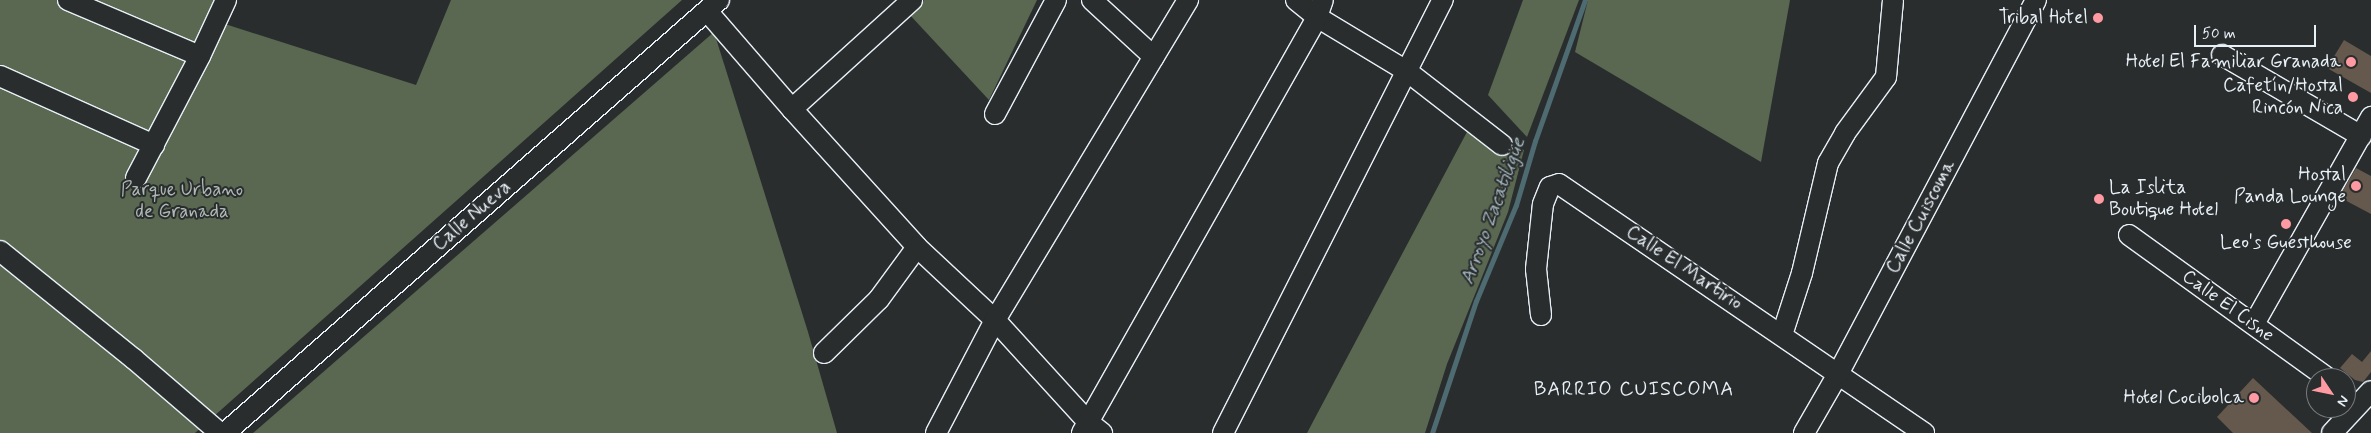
<!DOCTYPE html>
<html>
<head>
<meta charset="utf-8">
<style>
	body { margin:0 }
	#map { position:relative; width:2371px; height:433px; overflow:hidden; background:#2a2d2e; font-family:Mynerve,sans-serif }
	div>[style] { position:absolute }
	.green>* { inset:0; background:#5a6851 }
	.stream>* { height:5px; margin:-2.5px; padding:0 2.5px; transform-origin:2.5px; border-radius:2.5px; background:#4d6b71 }
	.building>* { inset:0; background:#65584c }
	.roads { filter:drop-shadow(1px 0 #e8f1f8) drop-shadow(-1px 0 #e8f1f8) drop-shadow(0 1px #e8f1f8) drop-shadow(0 -1px #e8f1f8) }
	.minor>* { height:20px; margin:-10px; padding:0 10px; transform-origin:10px; border-radius:10px; background:#2a2d2e }
	.dots>* { width:14px; height:14px; translate:-50% -50%; box-sizing:border-box; border:2px solid #2a2d2e; border-radius:50% }
	span { translate:-50% -50%; white-space:nowrap; text-align:center; line-height:1.15; -webkit-text-stroke:4px #2a2d2e; paint-order:stroke }
	.poi-label { font-size:19px; color:#e8f1f8 }
	.right { translate:-100% -50%; text-align:right }
	.left { translate:0 -50%; text-align:left }
	.park-label { font-size:19px; color:#afbab5 }
	.street-label { font-size:19px; color:#e8f1f8 }
	.water-label { font-size:20px; color:#a2b5bb; font-style:italic }
	.neighbourhood-label { font-size:20px; color:#e8f1f8; letter-spacing:1px }
	.north { position:absolute; left:2306px; top:368px; width:50px; height:50px; box-sizing:border-box; background:#2a2d2e; border:1px solid #767b7f; border-radius:50%; rotate:124deg; font-size:14px; font-weight:700; line-height:20px; text-align:center; color:#e8f1f8 }
	.north::after { content:''; display:block; margin:auto; width:18px; height:22px; background:#ff9aa2; clip-path:polygon(50% 0,100% 100%,50% 72%,0 100%) }
	.scale { position:absolute; left:2194px; top:25px; width:122px; height:22px; box-sizing:border-box; border:2px solid #e8f1f8; border-top:0; padding-left:6px; font-size:15px; line-height:18px; white-space:nowrap; color:#e8f1f8; -webkit-text-stroke:4px #2a2d2e; paint-order:stroke }
</style>
</head>
<body>
<div id="map">
	<div class="green">
		<i style="clip-path:polygon(0 0,235px 0,225px 24px,416px 85px,451px 0,682px 0,195px 433px,0 433px)"></i>
		<i style="clip-path:polygon(924px 0,1037px 0,989px 100px,909px 14px)"></i>
		<i style="clip-path:polygon(1523px 0,1579px 0,1527px 137px,1488px 95px)"></i>
		<i style="clip-path:polygon(1588px 0,1790px 0,1761px 162px,1575px 52px)"></i>
		<i style="clip-path:polygon(714px 32px,808px 332px,837px 433px,253px 433px)"></i>
		<i style="clip-path:polygon(1468px 130px,1524px 150px,1508px 212px,1447px 364px,1425px 433px,1307px 433px)"></i>
	</div>
	<div class="stream">
		<i style="left:1432px;top:433px;width:139px;rotate:-71.6deg"></i>
		<i style="left:1476px;top:301px;width:104px;rotate:-67.4deg"></i>
		<i style="left:1516px;top:205px;width:67px;rotate:-73.5deg"></i>
		<i style="left:1535px;top:141px;width:150px;rotate:-70.5deg"></i>
	</div>
	<div class="building">
		<i style="clip-path:polygon(2344px 40px,2371px 56px,2371px 93px,2327px 68px)"></i>
		<i style="clip-path:polygon(2356px 168px,2371px 176px,2371px 214px,2339px 197px)"></i>
		<i style="clip-path:polygon(2371px 351px,2371px 372px,2363px 382px,2355px 380px,2340px 368px,2352px 354px,2362px 362px)"></i>
		<i style="clip-path:polygon(2253px 378px,2312px 433px,2233px 433px,2217px 417px)"></i>
	</div>
	<div class="roads">
		<div class="minor">
			<i style="left:68px;top:0;width:143px;rotate:23deg"></i>
			<i style="left:1092px;top:0;width:84px;rotate:42.6deg"></i>
			<i style="left:1296px;top:0;width:27px;rotate:39deg"></i>
			<i style="left:1317px;top:17px;width:106px;rotate:31.1deg"></i>
			<i style="left:1408px;top:72px;width:119px;rotate:37.8deg"></i>
			<i style="left:707px;top:11px;width:130px;rotate:49.1deg"></i>
			<i style="left:792px;top:109px;width:186px;rotate:47.8deg"></i>
			<i style="left:917px;top:247px;width:107px;rotate:43.1deg"></i>
			<i style="left:995px;top:320px;width:138px;rotate:47.6deg"></i>
			<i style="left:1088px;top:422px;width:18px;rotate:38deg"></i>
			<i style="left:2222px;top:55px;width:161px;rotate:30.2deg"></i>
			<i style="left:0;top:76px;width:169px;rotate:24.1deg"></i>
			<i style="left:792px;top:109px;width:162px;rotate:-42.2deg"></i>
			<i style="left:995px;top:114px;width:129px;rotate:-61.8deg"></i>
			<i style="left:136px;top:178px;width:138px;rotate:-62.3deg"></i>
			<i style="left:200px;top:56px;width:62px;rotate:-65.1deg"></i>
			<i style="left:2129px;top:235px;width:244px;rotate:35.8deg"></i>
			<i style="left:0;top:251px;width:172px;rotate:38.9deg"></i>
			<i style="left:134px;top:359px;width:113px;rotate:40.7deg"></i>
			<i style="left:1541px;top:315px;width:46px;rotate:-96.2deg"></i>
			<i style="left:1536px;top:269px;width:65px;rotate:-83.9deg"></i>
			<i style="left:1543px;top:204px;width:18px;rotate:-68deg"></i>
			<i style="left:1550px;top:187px;width:9px;rotate:-18deg"></i>
			<i style="left:1559px;top:184px;width:442px;rotate:34.3deg"></i>
			<i style="left:2254px;top:324px;width:238px;rotate:-60.5deg"></i>
			<i style="left:1782px;top:335px;width:65px;rotate:-72.1deg"></i>
			<i style="left:1802px;top:273px;width:113px;rotate:-76.7deg"></i>
			<i style="left:1828px;top:163px;width:34px;rotate:-60deg"></i>
			<i style="left:1845px;top:133px;width:69px;rotate:-53.8deg"></i>
			<i style="left:1886px;top:77px;width:77px;rotate:-84.8deg"></i>
			<i style="left:824px;top:353px;width:77px;rotate:-44.5deg"></i>
			<i style="left:879px;top:299px;width:64px;rotate:-53.8deg"></i>
			<i style="left:225px;top:433px;width:657px;rotate:-41.24deg"></i>
			<i style="left:936px;top:433px;width:127px;rotate:-62.4deg"></i>
			<i style="left:995px;top:320px;width:374px;rotate:-58.9deg"></i>
			<i style="left:1082px;top:433px;width:478px;rotate:-60.5deg"></i>
			<i style="left:1317px;top:17px;width:18px;rotate:-71deg"></i>
			<i style="left:1223px;top:433px;width:486px;rotate:-63.1deg"></i>
			<i style="left:1804px;top:433px;width:68px;rotate:-60deg"></i>
			<i style="left:1838px;top:374px;width:423px;rotate:-62.1deg"></i>
			<i style="left:2332px;top:433px;width:57px;rotate:-47.1deg"></i>
		</div>
	</div>
	<div class="dots">
		<i style="left:2098px;top:18px;background:#ff9aa2"></i>
		<i style="left:2351px;top:62px;background:#ff9aa2"></i>
		<i style="left:2353px;top:97px;background:#ff9aa2"></i>
		<i style="left:2356px;top:186px;background:#ff9aa2"></i>
		<i style="left:2099px;top:199px;background:#ff9aa2"></i>
		<i style="left:2286px;top:224px;background:#ff9aa2"></i>
		<i style="left:2254px;top:398px;background:#ff9aa2"></i>
	</div>
	<div class="poi-label">
		<span class="right" style="left:2088px;top:18px">Tribal Hotel</span>
		<span class="right" style="left:2341px;top:62px">Hotel El Familiar Granada</span>
		<span class="right" style="left:2343px;top:97px">Cafetín/Hostal<br>Rincón Nica</span>
		<span class="right" style="left:2346px;top:186px">Hostal<br>Panda Lounge</span>
		<span class="left" style="left:2109px;top:199px">La Islita<br>Boutique Hotel</span>
		<span style="left:2286px;top:243px">Leo's Guesthouse</span>
		<span class="right" style="left:2244px;top:398px">Hotel Cocibolca</span>
	</div>
	<div class="park-label">
		<span style="left:182px;top:201px">Parque Urbano<br>de Granada</span>
	</div>
	<div class="street-label">
		<span style="left:472px;top:216px;rotate:-41deg">Calle Nueva</span>
		<span style="left:1921px;top:217px;rotate:-62deg">Calle Cuiscoma</span>
		<span style="left:1684px;top:268px;rotate:34deg">Calle El Martirio</span>
		<span style="left:2228px;top:306px;rotate:36deg">Calle El Cisne</span>
	</div>
	<div class="water-label">
		<span style="left:1493px;top:211px;rotate:-70deg">Arroyo Zacatiligüe</span>
	</div>
	<div class="neighbourhood-label">
		<span style="left:1634px;top:389px">BARRIO CUISCOMA</span>
	</div>
	<div class="north">N</div>
	<div class="scale">50 m</div>
</div>
</body>
</html>
